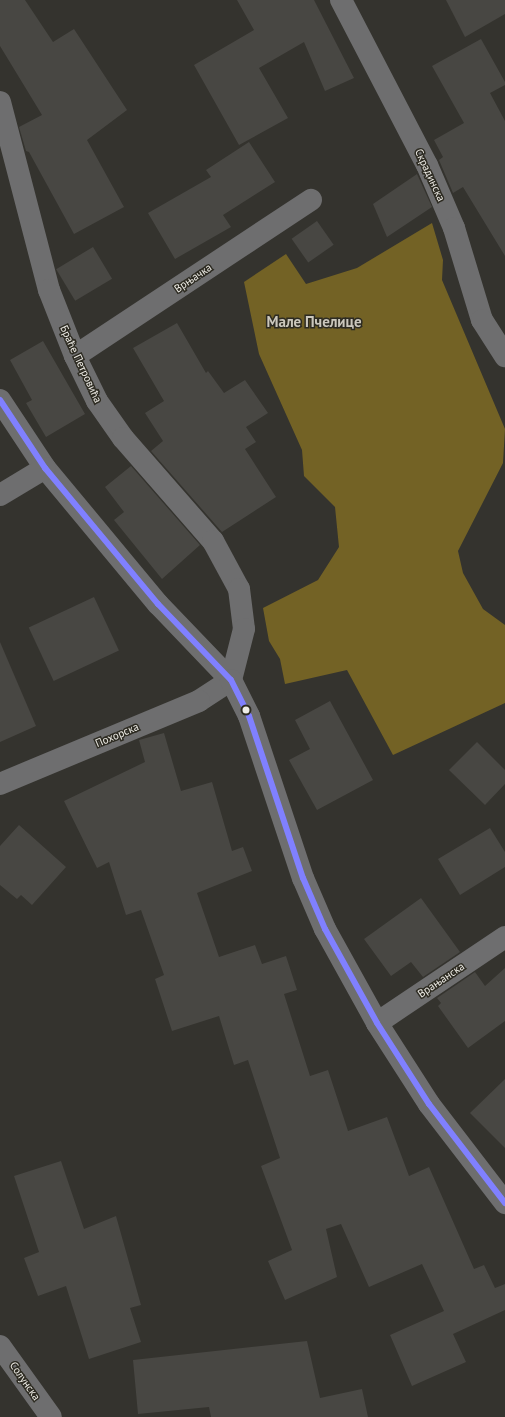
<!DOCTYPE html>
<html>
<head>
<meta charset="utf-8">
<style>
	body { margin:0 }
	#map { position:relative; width:505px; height:1417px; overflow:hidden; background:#34332e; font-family:"PT Sans",sans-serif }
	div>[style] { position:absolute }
	.forest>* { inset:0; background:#736225 }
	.building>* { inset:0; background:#484743; transform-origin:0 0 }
	.minor>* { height:22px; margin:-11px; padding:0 11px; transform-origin:11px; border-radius:11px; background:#6e6e6f }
	.bus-1>* { height:6px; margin:-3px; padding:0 3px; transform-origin:3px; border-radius:3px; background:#8080ff }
	.dots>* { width:11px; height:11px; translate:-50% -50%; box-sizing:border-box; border:2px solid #2d2b22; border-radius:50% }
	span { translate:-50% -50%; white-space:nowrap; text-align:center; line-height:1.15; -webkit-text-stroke:3px #2d2b22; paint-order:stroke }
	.street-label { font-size:11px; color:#eeece6 }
	.district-label { font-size:15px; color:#cbc7bc; font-weight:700 }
</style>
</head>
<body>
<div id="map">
	<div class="forest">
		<i style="clip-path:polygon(432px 223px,443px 260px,442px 280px,505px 429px,503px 463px,458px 551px,463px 573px,483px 609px,505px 625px,505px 703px,393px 755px,347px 670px,285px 684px,280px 659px,269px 641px,263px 608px,318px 580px,339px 547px,335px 507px,304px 476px,302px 450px,259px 354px,244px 282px,286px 254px,306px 284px,357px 268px)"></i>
	</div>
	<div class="building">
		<i style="clip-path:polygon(0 0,25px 0,53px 42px,74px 29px,127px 110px,87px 140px,124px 207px,74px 234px,29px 152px,26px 151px,19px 127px,42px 115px,0 46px)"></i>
		<i style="clip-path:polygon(237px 0,314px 0,354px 78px,325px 91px,304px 42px,259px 68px,288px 118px,239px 145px,194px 65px,254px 30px)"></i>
		<i style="clip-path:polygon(446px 0,505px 0,505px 14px,465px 37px)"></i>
		<i style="clip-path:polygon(481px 39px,505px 82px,505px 85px,490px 93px,505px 121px,505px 256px,463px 187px,453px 193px,439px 160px,443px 157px,434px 140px,464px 123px,432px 66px)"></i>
		<i style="clip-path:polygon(249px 142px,275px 182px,223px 215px,231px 227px,175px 259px,148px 213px,211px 177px,206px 170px)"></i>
		<i style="clip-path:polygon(417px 174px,432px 207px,387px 237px,373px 204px)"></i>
		<i style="left:317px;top:221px;width:29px;height:31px;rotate:55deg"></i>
		<i style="left:93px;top:247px;width:37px;height:43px;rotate:59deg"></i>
		<i style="clip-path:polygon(177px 323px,206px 373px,208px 371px,224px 393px,245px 380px,268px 413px,246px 427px,256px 442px,245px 449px,276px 497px,222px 532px,151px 451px,163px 441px,145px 413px,164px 401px,133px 348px)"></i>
		<i style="clip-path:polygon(43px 341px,85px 414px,46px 437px,26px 403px,32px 400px,10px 360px)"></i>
		<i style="clip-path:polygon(131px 466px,200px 545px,162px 579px,114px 520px,124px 512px,105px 487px)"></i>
		<i style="left:94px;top:597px;width:59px;height:72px;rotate:65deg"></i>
		<i style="clip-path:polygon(0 642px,36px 726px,0 742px)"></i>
		<i style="clip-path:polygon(330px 701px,373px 780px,317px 810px,289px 760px,310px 749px,295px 720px)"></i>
		<i style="clip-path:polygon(164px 733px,181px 791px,212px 782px,232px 851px,243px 847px,252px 871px,197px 893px,219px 957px,255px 945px,262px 964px,286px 956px,297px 990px,284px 994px,310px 1076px,328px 1070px,348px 1131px,387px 1117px,409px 1176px,429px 1167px,474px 1269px,484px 1265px,495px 1288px,505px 1284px,505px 1310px,453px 1334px,466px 1362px,412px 1386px,390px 1335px,444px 1311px,422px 1264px,369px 1287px,341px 1224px,326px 1229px,337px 1277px,285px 1300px,268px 1261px,292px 1250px,261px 1166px,280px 1158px,248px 1060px,234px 1065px,219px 1016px,172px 1031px,155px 979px,164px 975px,141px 910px,126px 915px,109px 862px,97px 868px,64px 801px,145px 762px,139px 740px)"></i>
		<i style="clip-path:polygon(477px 742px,505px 770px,505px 784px,485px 805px,449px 770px)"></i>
		<i style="clip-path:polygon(19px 825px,66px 867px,32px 905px,21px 895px,17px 899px,0 885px,0 846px)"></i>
		<i style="clip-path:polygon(490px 828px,505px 852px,505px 867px,460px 895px,438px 859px)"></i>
		<i style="clip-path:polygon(421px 898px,460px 952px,423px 977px,411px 962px,391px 976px,364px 939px)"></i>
		<i style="clip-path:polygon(505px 968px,505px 1021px,468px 1048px,438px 1006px,441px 1003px,437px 998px,475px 972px,485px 986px)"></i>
		<i style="clip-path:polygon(505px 1079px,505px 1148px,470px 1113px)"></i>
		<i style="clip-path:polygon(61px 1161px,84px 1229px,116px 1216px,141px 1305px,130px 1308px,141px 1342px,89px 1359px,66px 1286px,38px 1296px,24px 1258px,39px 1252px,14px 1176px)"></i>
		<i style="clip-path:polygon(307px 1341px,320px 1398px,362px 1389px,368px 1417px,211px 1417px,209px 1407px,138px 1414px,133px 1360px)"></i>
	</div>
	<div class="minor">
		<i style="left:341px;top:0;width:186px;rotate:62.5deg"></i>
		<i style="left:427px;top:165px;width:69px;rotate:66.8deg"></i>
		<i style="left:454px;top:228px;width:96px;rotate:73.1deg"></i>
		<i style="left:482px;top:320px;width:43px;rotate:57.4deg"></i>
		<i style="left:0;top:102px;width:194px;rotate:75.4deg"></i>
		<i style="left:49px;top:290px;width:71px;rotate:68.5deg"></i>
		<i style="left:75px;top:356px;width:50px;rotate:63.9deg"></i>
		<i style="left:97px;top:401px;width:45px;rotate:54.9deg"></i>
		<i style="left:123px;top:438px;width:137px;rotate:48.9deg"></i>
		<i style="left:213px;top:541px;width:55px;rotate:61.6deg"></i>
		<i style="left:239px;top:589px;width:40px;rotate:82.9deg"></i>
		<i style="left:244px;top:629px;width:53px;rotate:104.3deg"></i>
		<i style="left:231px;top:680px;width:38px;rotate:147deg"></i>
		<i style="left:199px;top:701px;width:216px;rotate:157.4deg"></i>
		<i style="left:75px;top:356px;width:283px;rotate:-33.5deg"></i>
		<i style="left:0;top:400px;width:82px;rotate:56.5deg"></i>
		<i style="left:45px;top:468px;width:177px;rotate:50.3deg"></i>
		<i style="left:158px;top:604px;width:105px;rotate:46.2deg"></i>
		<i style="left:231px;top:680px;width:40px;rotate:63.4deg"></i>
		<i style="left:249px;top:716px;width:171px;rotate:71.6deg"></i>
		<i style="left:303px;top:878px;width:56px;rotate:66.7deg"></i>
		<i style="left:325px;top:929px;width:107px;rotate:61deg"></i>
		<i style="left:377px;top:1023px;width:96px;rotate:57.3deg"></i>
		<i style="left:429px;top:1104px;width:125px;rotate:52.5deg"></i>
		<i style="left:0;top:495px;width:52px;rotate:-31deg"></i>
		<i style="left:377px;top:1023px;width:154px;rotate:-33.9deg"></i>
		<i style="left:0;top:1346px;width:87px;rotate:54.3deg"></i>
	</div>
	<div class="bus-1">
		<i style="left:0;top:400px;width:82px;rotate:56.5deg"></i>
		<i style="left:45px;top:468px;width:177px;rotate:50.3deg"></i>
		<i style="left:158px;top:604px;width:105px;rotate:46.2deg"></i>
		<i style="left:231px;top:680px;width:40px;rotate:63.4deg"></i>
		<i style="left:249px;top:716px;width:171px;rotate:71.6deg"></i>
		<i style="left:303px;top:878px;width:56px;rotate:66.7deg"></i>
		<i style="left:325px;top:929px;width:107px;rotate:61deg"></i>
		<i style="left:377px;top:1023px;width:96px;rotate:57.3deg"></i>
		<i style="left:429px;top:1104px;width:125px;rotate:52.5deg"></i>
	</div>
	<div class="dots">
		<i style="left:246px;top:710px;background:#eeece6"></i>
	</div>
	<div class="street-label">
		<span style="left:430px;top:175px;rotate:65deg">Скрадинска</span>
		<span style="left:193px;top:278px;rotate:-34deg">Врњачка</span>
		<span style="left:81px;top:364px;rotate:65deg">Браће Петровића</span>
		<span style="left:117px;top:735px;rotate:-23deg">Похорска</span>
		<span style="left:441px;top:980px;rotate:-34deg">Врањанска</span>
		<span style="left:25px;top:1381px;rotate:55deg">Солунска</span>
	</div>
	<div class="district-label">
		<span style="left:314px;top:322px">Мале Пчелице</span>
	</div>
</div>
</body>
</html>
